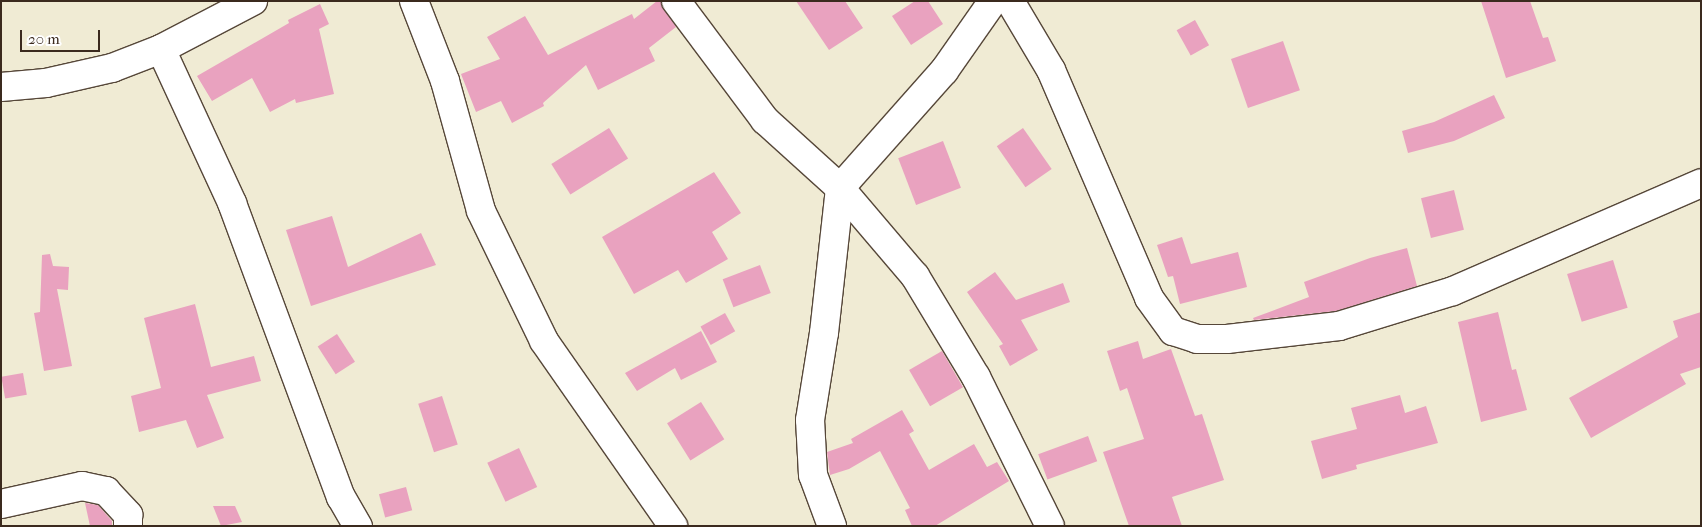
<!DOCTYPE html>
<html>
<head>
<meta charset="utf-8">
<style>
	body { margin:0 }
	#map { position:relative; width:1702px; height:527px; overflow:hidden; background:#f0ebd4; font-family:"IM FELL French Canon",serif }
	div>[style] { position:absolute }
	.building>* { inset:0; background:#e9a2bf; transform-origin:0 0 }
	.roads { filter:drop-shadow(1px 0 #564739) drop-shadow(-1px 0 #564739) drop-shadow(0 1px #564739) drop-shadow(0 -1px #564739) }
	.minor>* { height:28px; margin:-14px; padding:0 14px; transform-origin:14px; border-radius:14px; background:#fff }
	span { translate:-50% -50%; white-space:nowrap; text-align:center; line-height:1.15; -webkit-text-stroke:4px #fff; paint-order:stroke }
	.frame { position:absolute; inset:0; border:2px solid #3b2a1e; pointer-events:none }
	.scale { position:absolute; left:20px; top:30px; width:80px; height:22px; box-sizing:border-box; border:2px solid #3b2a1e; border-top:0; padding-left:6px; font-size:15px; line-height:18px; white-space:nowrap; color:#3b2a1e; -webkit-text-stroke:4px #fff; paint-order:stroke }
</style>
</head>
<body>
<div id="map">
	<div class="building">
		<i style="clip-path:polygon(657px 1px,661px 1px,676px 27px,649px 48px,655px 61px,598px 90px,586px 65px,543px 103px,544px 106px,512px 123px,501px 101px,476px 112px,461px 74px,500px 59px,487px 37px,525px 16px,548px 55px,632px 14px,634px 19px)"></i>
		<i style="clip-path:polygon(796px 1px,845px 1px,863px 28px,829px 50px)"></i>
		<i style="clip-path:polygon(915px 1px,928px 1px,943px 24px,911px 45px,892px 16px)"></i>
		<i style="clip-path:polygon(1481px 1px,1530px 1px,1543px 38px,1548px 37px,1556px 61px,1506px 78px)"></i>
		<i style="clip-path:polygon(320px 4px,329px 24px,319px 29px,334px 94px,296px 103px,295px 99px,270px 112px,252px 78px,212px 101px,197px 76px,289px 23px,288px 20px)"></i>
		<i style="left:1195px;top:20px;width:29px;height:21px;rotate:61deg"></i>
		<i style="left:1283px;top:41px;width:52px;height:55px;rotate:71deg"></i>
		<i style="clip-path:polygon(1494px 95px,1505px 118px,1454px 141px,1408px 153px,1402px 131px,1434px 122px)"></i>
		<i style="left:609px;top:128px;width:36px;height:68px;rotate:58deg"></i>
		<i style="left:1023px;top:128px;width:50px;height:32px;rotate:55deg"></i>
		<i style="left:943px;top:141px;width:50px;height:48px;rotate:69deg"></i>
		<i style="clip-path:polygon(714px 172px,741px 213px,712px 232px,728px 259px,686px 283px,678px 270px,634px 294px,602px 237px)"></i>
		<i style="left:1454px;top:190px;width:41px;height:34px;rotate:76deg"></i>
		<i style="clip-path:polygon(332px 216px,348px 267px,421px 233px,436px 265px,311px 306px,286px 230px)"></i>
		<i style="clip-path:polygon(1182px 237px,1191px 264px,1238px 252px,1247px 287px,1180px 304px,1173px 276px,1168px 277px,1157px 245px)"></i>
		<i style="clip-path:polygon(1407px 248px,1417px 286px,1336px 311px,1254px 320px,1253px 318px,1309px 297px,1304px 282px,1370px 258px)"></i>
		<i style="clip-path:polygon(50px 254px,53px 266px,69px 267px,68px 290px,57px 289px,72px 366px,44px 371px,34px 313px,40px 312px,42px 255px)"></i>
		<i style="left:1613px;top:260px;width:50px;height:48px;rotate:73deg"></i>
		<i style="left:760px;top:265px;width:30px;height:40px;rotate:69deg"></i>
		<i style="clip-path:polygon(995px 272px,1016px 300px,1063px 283px,1070px 302px,1021px 320px,1038px 350px,1010px 366px,999px 346px,1003px 344px,967px 292px)"></i>
		<i style="clip-path:polygon(195px 304px,211px 367px,254px 356px,261px 381px,207px 395px,224px 438px,197px 448px,186px 420px,139px 432px,131px 396px,161px 388px,144px 318px)"></i>
		<i style="clip-path:polygon(1498px 312px,1512px 370px,1516px 369px,1527px 410px,1481px 422px,1458px 322px)"></i>
		<i style="clip-path:polygon(1701px 312px,1701px 367px,1680px 374px,1686px 384px,1591px 438px,1569px 398px,1678px 337px,1673px 321px)"></i>
		<i style="left:725px;top:313px;width:21px;height:28px;rotate:61deg"></i>
		<i style="clip-path:polygon(701px 331px,717px 362px,681px 380px,675px 368px,637px 391px,625px 373px)"></i>
		<i style="left:337px;top:334px;width:33px;height:23px;rotate:57deg"></i>
		<i style="clip-path:polygon(1138px 341px,1143px 359px,1171px 349px,1195px 416px,1202px 414px,1224px 480px,1172px 497px,1182px 526px,1129px 526px,1103px 452px,1144px 439px,1127px 388px,1120px 391px,1107px 351px)"></i>
		<i style="left:942px;top:351px;width:42px;height:38px;rotate:60deg"></i>
		<i style="left:23px;top:373px;width:22px;height:22px;rotate:80deg"></i>
		<i style="clip-path:polygon(1400px 395px,1405px 413px,1426px 406px,1438px 443px,1356px 465px,1357px 469px,1322px 479px,1311px 441px,1357px 429px,1351px 408px)"></i>
		<i style="left:442px;top:396px;width:51px;height:25px;rotate:72deg"></i>
		<i style="left:701px;top:402px;width:44px;height:40px;rotate:58deg"></i>
		<i style="clip-path:polygon(902px 410px,914px 431px,909px 434px,929px 470px,974px 444px,987px 467px,997px 462px,1009px 481px,935px 526px,912px 526px,905px 510px,910px 508px,880px 451px,849px 469px,830px 475px,827px 452px,853px 443px,851px 439px)"></i>
		<i style="left:1088px;top:436px;width:27px;height:53px;rotate:70deg"></i>
		<i style="left:519px;top:448px;width:43px;height:35px;rotate:65deg"></i>
		<i style="left:406px;top:487px;width:24px;height:28px;rotate:75deg"></i>
		<i style="clip-path:polygon(85px 503px,98px 505px,112px 521px,112px 526px,90px 526px)"></i>
		<i style="clip-path:polygon(213px 506px,235px 506px,242px 522px,221px 526px)"></i>
	</div>
	<div class="roads">
		<div class="minor">
			<i style="left:414px;top:1px;width:86px;rotate:68.8deg"></i>
			<i style="left:445px;top:81px;width:135px;rotate:74.5deg"></i>
			<i style="left:481px;top:211px;width:144px;rotate:64.1deg"></i>
			<i style="left:544px;top:341px;width:226px;rotate:55.1deg"></i>
			<i style="left:676px;top:1px;width:149px;rotate:53.2deg"></i>
			<i style="left:765px;top:120px;width:101px;rotate:42.2deg"></i>
			<i style="left:840px;top:188px;width:116px;rotate:49.6deg"></i>
			<i style="left:915px;top:276px;width:118px;rotate:58.9deg"></i>
			<i style="left:976px;top:377px;width:166px;rotate:63.6deg"></i>
			<i style="left:1010px;top:1px;width:80px;rotate:59.3deg"></i>
			<i style="left:1051px;top:70px;width:248px;rotate:66.7deg"></i>
			<i style="left:1149px;top:298px;width:41px;rotate:54deg"></i>
			<i style="left:1173px;top:331px;width:25px;rotate:18deg"></i>
			<i style="left:1197px;top:339px;width:30px"></i>
			<i style="left:1227px;top:339px;width:113px;rotate:-6.6deg"></i>
			<i style="left:1339px;top:326px;width:119px;rotate:-17.1deg"></i>
			<i style="left:1453px;top:291px;width:270px;rotate:-23.5deg"></i>
			<i style="left:161px;top:49px;width:170px;rotate:65.2deg"></i>
			<i style="left:232px;top:203px;width:314px;rotate:69.7deg"></i>
			<i style="left:341px;top:497px;width:34px;rotate:60deg"></i>
			<i style="left:1px;top:87px;width:45px;rotate:-5.1deg"></i>
			<i style="left:46px;top:83px;width:68px;rotate:-12.8deg"></i>
			<i style="left:112px;top:68px;width:53px;rotate:-21.2deg"></i>
			<i style="left:161px;top:49px;width:104px;rotate:-27.6deg"></i>
			<i style="left:1px;top:504px;width:83px;rotate:-12.5deg"></i>
			<i style="left:82px;top:486px;width:25px;rotate:12deg"></i>
			<i style="left:106px;top:491px;width:33px;rotate:47deg"></i>
			<i style="left:128px;top:515px;width:11px;rotate:90deg"></i>
			<i style="left:832px;top:526px;width:54px;rotate:-110.4deg"></i>
			<i style="left:813px;top:475px;width:55px;rotate:-93.1deg"></i>
			<i style="left:810px;top:420px;width:88px;rotate:-80.9deg"></i>
			<i style="left:824px;top:333px;width:146px;rotate:-83.7deg"></i>
			<i style="left:840px;top:188px;width:157px;rotate:-48.4deg"></i>
			<i style="left:944px;top:71px;width:85px;rotate:-55deg"></i>
		</div>
	</div>
	<div class="frame"></div>
	<div class="scale">20 m</div>
</div>
</body>
</html>
